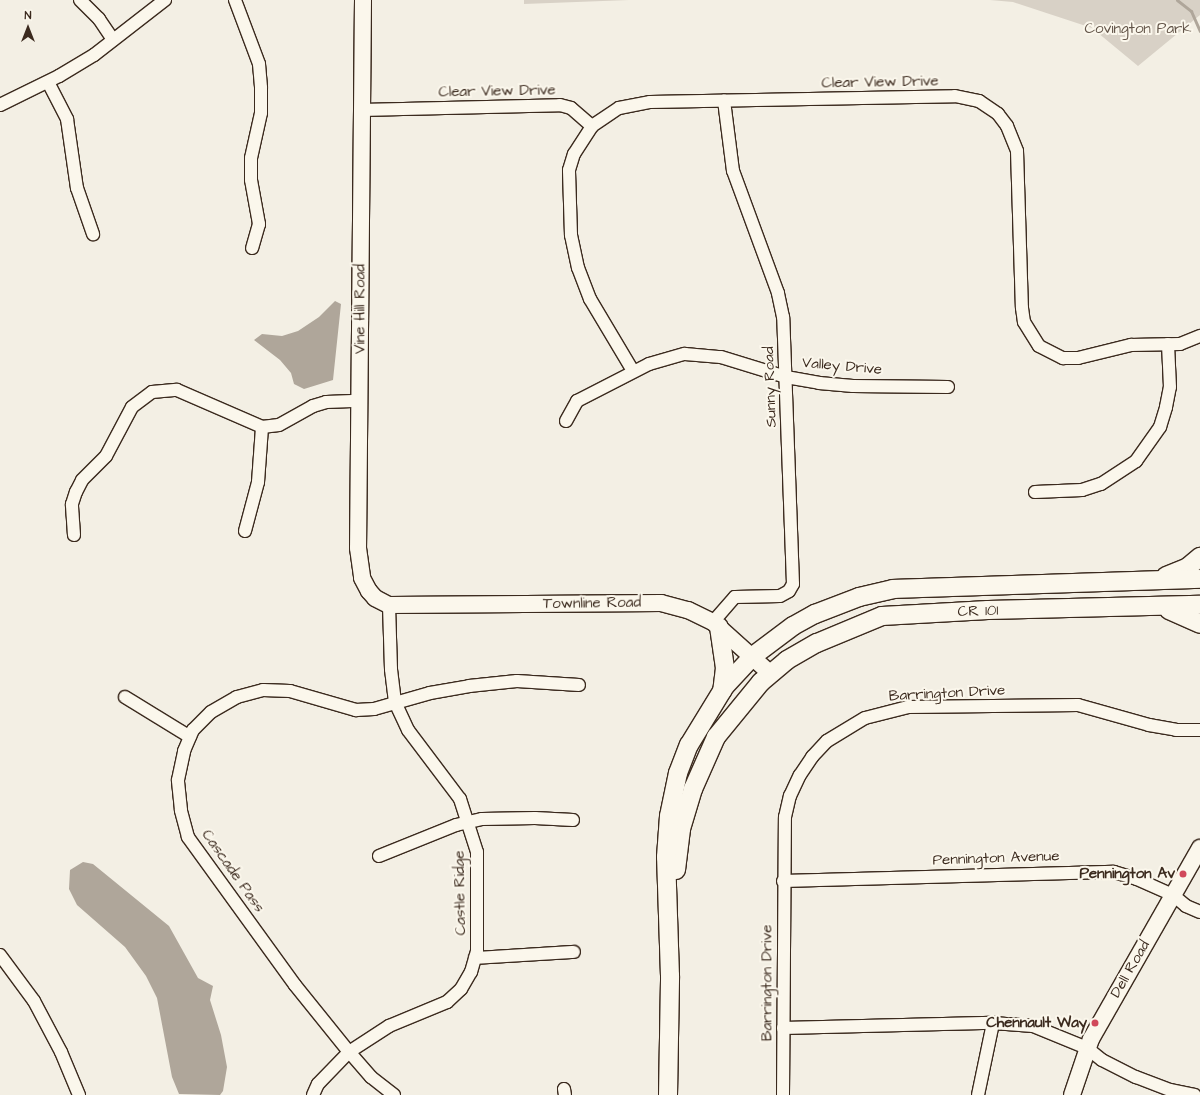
<!DOCTYPE html>
<html>
<head>
<meta charset="utf-8">
<style>
	body { margin:0 }
	#map { position:relative; width:1200px; height:1095px; overflow:hidden; background:#f3efe4; font-family:"Architects Daughter",sans-serif }
	div>[style] { position:absolute }
	.green>* { inset:0; background:#d8d1c6 }
	.water>* { inset:0; background:#afa69a }
	.stream>* { height:3px; margin:-1.5px; padding:0 1.5px; transform-origin:1.5px; border-radius:1.5px; background:#afa69a }
	.roads { filter:drop-shadow(1px 0 #3b2a1e) drop-shadow(-1px 0 #3b2a1e) drop-shadow(0 1px #3b2a1e) drop-shadow(0 -1px #3b2a1e) }
	.street>* { height:12px; margin:-6px; padding:0 6px; transform-origin:6px; border-radius:6px; background:#fbf7ec }
	.secondary>* { height:16px; margin:-8px; padding:0 8px; transform-origin:8px; border-radius:8px; background:#fbf7ec }
	.primary>* { height:18px; margin:-9px; padding:0 9px; transform-origin:9px; border-radius:9px; background:#fbf7ec }
	.dots>* { width:11px; height:11px; translate:-50% -50%; box-sizing:border-box; border:2px solid #fbf7ec; border-radius:50% }
	span { translate:-50% -50%; white-space:nowrap; text-align:center; line-height:1.15; -webkit-text-stroke:4px #fbf7ec; paint-order:stroke }
	.park-label { font-size:15px; color:#625448 }
	.street-label { font-size:15px; color:#3b2a1e }
	.poi-label { font-size:15px; color:#3b2a1e; font-weight:700 }
	.right { translate:-100% -50%; text-align:right }
	.north { position:absolute; left:8px; top:8px; width:40px; height:40px; -webkit-text-stroke:3px #fbf7ec; paint-order:stroke; rotate:0deg; font-size:11px; font-weight:700; line-height:16px; text-align:center; color:#3b2a1e }
	.north::after { content:''; display:block; margin:auto; width:14px; height:18px; background:#3b2a1e; clip-path:polygon(50% 0,100% 100%,50% 72%,0 100%) }
</style>
</head>
<body>
<div id="map">
	<div class="green">
		<i style="clip-path:polygon(524px 0,629px 0,524px 4px)"></i>
		<i style="clip-path:polygon(990px 0,1200px 0,1200px 15px,1138px 66px,1092px 28px,1013px 2px)"></i>
	</div>
	<div class="water">
		<i style="clip-path:polygon(335px 301px,341px 304px,333px 380px,304px 389px,294px 384px,291px 373px,280px 360px,254px 340px,262px 334px,282px 336px,298px 331px,319px 317px)"></i>
		<i style="clip-path:polygon(83px 862px,93px 864px,169px 926px,198px 978px,213px 986px,210px 1000px,221px 1035px,227px 1067px,223px 1091px,220px 1095px,179px 1094px,172px 1077px,157px 998px,146px 976px,125px 947px,77px 905px,69px 889px,70px 870px)"></i>
	</div>
	<div class="stream">
		<i style="left:1177px;top:0;width:18px;rotate:38deg"></i>
		<i style="left:1191px;top:11px;width:22px;rotate:66deg"></i>
	</div>
	<div class="roads">
		<div class="street">
			<i style="left:80px;top:0;width:27px;rotate:45deg"></i>
			<i style="left:99px;top:19px;width:25px;rotate:56deg"></i>
			<i style="left:235px;top:0;width:68px;rotate:69.4deg"></i>
			<i style="left:259px;top:64px;width:24px;rotate:85deg"></i>
			<i style="left:261px;top:88px;width:25px;rotate:90deg"></i>
			<i style="left:261px;top:113px;width:46px;rotate:102.5deg"></i>
			<i style="left:251px;top:158px;width:22px;rotate:90deg"></i>
			<i style="left:251px;top:180px;width:45px;rotate:79.7deg"></i>
			<i style="left:259px;top:224px;width:25px;rotate:106deg"></i>
			<i style="left:48px;top:82px;width:42px;rotate:62.8deg"></i>
			<i style="left:67px;top:119px;width:70px;rotate:81.8deg"></i>
			<i style="left:77px;top:188px;width:49px;rotate:70.8deg"></i>
			<i style="left:0;top:105px;width:66px;rotate:-26.2deg"></i>
			<i style="left:59px;top:76px;width:41px;rotate:-31deg"></i>
			<i style="left:94px;top:55px;width:90px;rotate:-37.8deg"></i>
			<i style="left:361px;top:110px;width:199px;rotate:-1.4deg"></i>
			<i style="left:560px;top:105px;width:11px;rotate:15deg"></i>
			<i style="left:571px;top:108px;width:28px;rotate:41deg"></i>
			<i style="left:633px;top:371px;width:84px;rotate:-120.8deg"></i>
			<i style="left:590px;top:299px;width:33px;rotate:-111deg"></i>
			<i style="left:578px;top:268px;width:34px;rotate:-102deg"></i>
			<i style="left:571px;top:235px;width:65px;rotate:-91.8deg"></i>
			<i style="left:569px;top:170px;width:17px;rotate:-73deg"></i>
			<i style="left:574px;top:154px;width:33px;rotate:-57deg"></i>
			<i style="left:592px;top:126px;width:32px;rotate:-34deg"></i>
			<i style="left:619px;top:108px;width:32px;rotate:-11deg"></i>
			<i style="left:650px;top:102px;width:305px;rotate:-1.1deg"></i>
			<i style="left:955px;top:96px;width:25px;rotate:12deg"></i>
			<i style="left:979px;top:101px;width:23px;rotate:34deg"></i>
			<i style="left:998px;top:114px;width:15px;rotate:53deg"></i>
			<i style="left:1007px;top:126px;width:27px;rotate:68deg"></i>
			<i style="left:1017px;top:151px;width:157px;rotate:88.2deg"></i>
			<i style="left:1022px;top:308px;width:14px;rotate:82deg"></i>
			<i style="left:1024px;top:322px;width:28px;rotate:58deg"></i>
			<i style="left:1039px;top:346px;width:27px;rotate:27deg"></i>
			<i style="left:1063px;top:358px;width:15px"></i>
			<i style="left:1078px;top:358px;width:55px;rotate:-13.8deg"></i>
			<i style="left:1131px;top:345px;width:49px;rotate:-1.2deg"></i>
			<i style="left:1180px;top:344px;width:22px;rotate:-22deg"></i>
			<i style="left:566px;top:421px;width:23px;rotate:-61deg"></i>
			<i style="left:577px;top:401px;width:81px;rotate:-27.2deg"></i>
			<i style="left:649px;top:364px;width:37px;rotate:-16deg"></i>
			<i style="left:685px;top:354px;width:36px;rotate:5deg"></i>
			<i style="left:721px;top:357px;width:68px;rotate:17.1deg"></i>
			<i style="left:786px;top:377px;width:34px;rotate:10deg"></i>
			<i style="left:819px;top:383px;width:34px;rotate:5deg"></i>
			<i style="left:853px;top:386px;width:95px;rotate:0.6deg"></i>
			<i style="left:1035px;top:492px;width:47px;rotate:-2.4deg"></i>
			<i style="left:1082px;top:490px;width:20px;rotate:-18deg"></i>
			<i style="left:1101px;top:484px;width:42px;rotate:-33.3deg"></i>
			<i style="left:1136px;top:461px;width:42px;rotate:-54.8deg"></i>
			<i style="left:1160px;top:427px;width:21px;rotate:-73deg"></i>
			<i style="left:1166px;top:407px;width:20px;rotate:-79deg"></i>
			<i style="left:1170px;top:387px;width:43px;rotate:-92.7deg"></i>
			<i style="left:245px;top:531px;width:51px;rotate:-75.1deg"></i>
			<i style="left:258px;top:482px;width:55px;rotate:-85.8deg"></i>
			<i style="left:74px;top:535px;width:31px;rotate:-94deg"></i>
			<i style="left:72px;top:504px;width:13px;rotate:-72deg"></i>
			<i style="left:76px;top:492px;width:13px;rotate:-63deg"></i>
			<i style="left:82px;top:480px;width:34px;rotate:-45deg"></i>
			<i style="left:106px;top:456px;width:55px;rotate:-62deg"></i>
			<i style="left:132px;top:407px;width:25px;rotate:-37deg"></i>
			<i style="left:152px;top:392px;width:25px;rotate:-5deg"></i>
			<i style="left:177px;top:390px;width:93px;rotate:23.5deg"></i>
			<i style="left:262px;top:427px;width:17px;rotate:-7deg"></i>
			<i style="left:279px;top:425px;width:39px;rotate:-29deg"></i>
			<i style="left:313px;top:406px;width:14px;rotate:-17deg"></i>
			<i style="left:326px;top:402px;width:33px;rotate:-2deg"></i>
			<i style="left:713px;top:622px;width:33px;rotate:-49deg"></i>
			<i style="left:735px;top:597px;width:45px;rotate:-1.3deg"></i>
			<i style="left:780px;top:596px;width:10px;rotate:-29deg"></i>
			<i style="left:789px;top:591px;width:8px;rotate:-60deg"></i>
			<i style="left:793px;top:584px;width:267px;rotate:-92.1deg"></i>
			<i style="left:783px;top:317px;width:25px;rotate:-102deg"></i>
			<i style="left:778px;top:293px;width:130px;rotate:-110.2deg"></i>
			<i style="left:733px;top:171px;width:71px;rotate:-97.3deg"></i>
			<i style="left:125px;top:697px;width:76px;rotate:31.6deg"></i>
			<i style="left:379px;top:856px;width:83px;rotate:-21.9deg"></i>
			<i style="left:456px;top:825px;width:27px;rotate:-13deg"></i>
			<i style="left:482px;top:819px;width:53px;rotate:-1.1deg"></i>
			<i style="left:535px;top:818px;width:38px;rotate:3deg"></i>
			<i style="left:783px;top:881px;width:331px;rotate:-1.6deg"></i>
			<i style="left:1114px;top:872px;width:24px;rotate:17deg"></i>
			<i style="left:1137px;top:879px;width:39px;rotate:24deg"></i>
			<i style="left:1173px;top:895px;width:17px;rotate:40deg"></i>
			<i style="left:1186px;top:906px;width:15px;rotate:23deg"></i>
			<i style="left:0;top:955px;width:57px;rotate:53.5deg"></i>
			<i style="left:34px;top:1001px;width:58px;rotate:62.1deg"></i>
			<i style="left:61px;top:1052px;width:47px;rotate:67.3deg"></i>
			<i style="left:475px;top:958px;width:99px;rotate:-3.5deg"></i>
			<i style="left:783px;top:1028px;width:210px;rotate:-1.4deg"></i>
			<i style="left:993px;top:1023px;width:40px;rotate:4.3deg"></i>
			<i style="left:1033px;top:1026px;width:58px;rotate:22.2deg"></i>
			<i style="left:1087px;top:1048px;width:19px;rotate:39deg"></i>
			<i style="left:1102px;top:1060px;width:38px;rotate:27deg"></i>
			<i style="left:1136px;top:1077px;width:36px;rotate:21deg"></i>
			<i style="left:1170px;top:1090px;width:25px;rotate:11deg"></i>
			<i style="left:564px;top:1089px;width:6px;rotate:81deg"></i>
			<i style="left:313px;top:1095px;width:12px;rotate:-66deg"></i>
			<i style="left:318px;top:1084px;width:45px;rotate:-45.9deg"></i>
			<i style="left:349px;top:1052px;width:48px;rotate:-33deg"></i>
			<i style="left:389px;top:1026px;width:63px;rotate:-22.5deg"></i>
			<i style="left:447px;top:1002px;width:19px;rotate:-43deg"></i>
			<i style="left:461px;top:989px;width:20px;rotate:-60deg"></i>
			<i style="left:471px;top:972px;width:22px;rotate:-74deg"></i>
			<i style="left:477px;top:951px;width:99px;rotate:-90deg"></i>
			<i style="left:477px;top:852px;width:56px;rotate:-107.8deg"></i>
			<i style="left:460px;top:799px;width:86px;rotate:-127deg"></i>
			<i style="left:408px;top:730px;width:31px;rotate:-115deg"></i>
			<i style="left:395px;top:702px;width:33px;rotate:-97deg"></i>
			<i style="left:391px;top:669px;width:64px;rotate:-91.8deg"></i>
			<i style="left:394px;top:1095px;width:29px;rotate:-142deg"></i>
			<i style="left:371px;top:1077px;width:33px;rotate:-131deg"></i>
			<i style="left:349px;top:1052px;width:86px;rotate:-128.9deg"></i>
			<i style="left:295px;top:985px;width:183px;rotate:-125.9deg"></i>
			<i style="left:188px;top:837px;width:28px;rotate:-105deg"></i>
			<i style="left:181px;top:810px;width:30px;rotate:-96deg"></i>
			<i style="left:178px;top:780px;width:30px;rotate:-78deg"></i>
			<i style="left:184px;top:751px;width:23px;rotate:-67deg"></i>
			<i style="left:193px;top:730px;width:25px;rotate:-45deg"></i>
			<i style="left:211px;top:712px;width:30px;rotate:-30deg"></i>
			<i style="left:237px;top:697px;width:27px;rotate:-15deg"></i>
			<i style="left:263px;top:690px;width:27px;rotate:2deg"></i>
			<i style="left:290px;top:691px;width:69px;rotate:16.1deg"></i>
			<i style="left:356px;top:710px;width:18px;rotate:-3deg"></i>
			<i style="left:374px;top:709px;width:58px;rotate:-15.9deg"></i>
			<i style="left:430px;top:693px;width:40px;rotate:-10deg"></i>
			<i style="left:469px;top:686px;width:48px;rotate:-5.9deg"></i>
			<i style="left:517px;top:681px;width:62px;rotate:3.7deg"></i>
			<i style="left:783px;top:1095px;width:278px;rotate:-89.6deg"></i>
			<i style="left:785px;top:817px;width:22px;rotate:-77deg"></i>
			<i style="left:790px;top:796px;width:23px;rotate:-65deg"></i>
			<i style="left:800px;top:775px;width:22px;rotate:-56deg"></i>
			<i style="left:812px;top:757px;width:22px;rotate:-47deg"></i>
			<i style="left:827px;top:741px;width:44px;rotate:-31.2deg"></i>
			<i style="left:865px;top:718px;width:44px;rotate:-14.3deg"></i>
			<i style="left:908px;top:707px;width:170px;rotate:-0.7deg"></i>
			<i style="left:1078px;top:705px;width:74px;rotate:15.7deg"></i>
			<i style="left:1149px;top:725px;width:27px;rotate:10deg"></i>
			<i style="left:1176px;top:730px;width:24px"></i>
			<i style="left:978px;top:1095px;width:74px;rotate:-78.2deg"></i>
		</div>
		<div class="secondary">
			<i style="left:363px;top:0;width:548px;rotate:90.52deg"></i>
			<i style="left:358px;top:548px;width:30px;rotate:82deg"></i>
			<i style="left:362px;top:578px;width:15px;rotate:62deg"></i>
			<i style="left:369px;top:591px;width:9px;rotate:49deg"></i>
			<i style="left:375px;top:598px;width:16px;rotate:27deg"></i>
			<i style="left:389px;top:605px;width:272px;rotate:-0.4deg"></i>
			<i style="left:661px;top:603px;width:28px;rotate:15deg"></i>
			<i style="left:688px;top:610px;width:28px;rotate:26deg"></i>
			<i style="left:713px;top:622px;width:78px;rotate:41.9deg"></i>
			<i style="left:1072px;top:1095px;width:59px;rotate:-71.3deg"></i>
			<i style="left:1091px;top:1039px;width:220px;rotate:-60.3deg"></i>
		</div>
		<div class="primary">
			<i style="left:1166px;top:576px;width:24px;rotate:-22deg"></i>
			<i style="left:1188px;top:567px;width:16px;rotate:-40deg"></i>
			<i style="left:1169px;top:610px;width:34px;rotate:24deg"></i>
			<i style="left:719px;top:627px;width:41px;rotate:81.7deg"></i>
			<i style="left:725px;top:668px;width:23px;rotate:97deg"></i>
			<i style="left:676px;top:870px;width:41px;rotate:-83deg"></i>
			<i style="left:681px;top:829px;width:42px;rotate:-73.3deg"></i>
			<i style="left:693px;top:789px;width:57px;rotate:-66.1deg"></i>
			<i style="left:716px;top:737px;width:71px;rotate:-50.7deg"></i>
			<i style="left:761px;top:682px;width:34px;rotate:-40deg"></i>
			<i style="left:787px;top:660px;width:34px;rotate:-30deg"></i>
			<i style="left:817px;top:643px;width:70px;rotate:-22.6deg"></i>
			<i style="left:882px;top:616px;width:106px;rotate:-3.2deg"></i>
			<i style="left:988px;top:610px;width:212px;rotate:-1.4deg"></i>
			<i style="left:668px;top:1095px;width:119px;rotate:-89deg"></i>
			<i style="left:670px;top:976px;width:119px;rotate:-91.9deg"></i>
			<i style="left:666px;top:857px;width:41px;rotate:-85.8deg"></i>
			<i style="left:669px;top:816px;width:44px;rotate:-78.2deg"></i>
			<i style="left:678px;top:773px;width:30px;rotate:-69deg"></i>
			<i style="left:689px;top:745px;width:69px;rotate:-58.6deg"></i>
			<i style="left:725px;top:686px;width:41px;rotate:-47deg"></i>
			<i style="left:753px;top:656px;width:50px;rotate:-36.9deg"></i>
			<i style="left:793px;top:626px;width:25px;rotate:-29deg"></i>
			<i style="left:815px;top:614px;width:47px;rotate:-21.1deg"></i>
			<i style="left:859px;top:597px;width:35px;rotate:-13deg"></i>
			<i style="left:893px;top:589px;width:307px;rotate:-1.9deg"></i>
		</div>
	</div>
	<div class="dots">
		<i style="left:1183px;top:874px;background:#d1495b"></i>
		<i style="left:1095px;top:1023px;background:#d1495b"></i>
	</div>
	<div class="park-label">
		<span style="left:1138px;top:29px">Covington Park</span>
	</div>
	<div class="street-label">
		<span style="left:880px;top:82px;rotate:-1deg">Clear View Drive</span>
		<span style="left:497px;top:91px;rotate:-1deg">Clear View Drive</span>
		<span style="left:360px;top:309px;rotate:-90deg">Vine Hill Road</span>
		<span style="left:842px;top:366px;rotate:5deg">Valley Drive</span>
		<span style="left:770px;top:387px;rotate:-92deg">Sunny Road</span>
		<span style="left:592px;top:603px;rotate:-1deg">Townline Road</span>
		<span style="left:978px;top:611px;rotate:-2deg">CR 101</span>
		<span style="left:947px;top:693px;rotate:-3deg">Barrington Drive</span>
		<span style="left:996px;top:858px;rotate:-2deg">Pennington Avenue</span>
		<span style="left:233px;top:871px;rotate:55deg">Cascade Pass</span>
		<span style="left:460px;top:893px;rotate:-91deg">Castle Ridge</span>
		<span style="left:1130px;top:969px;rotate:-60deg">Dell Road</span>
		<span style="left:767px;top:983px;rotate:-90deg">Barrington Drive</span>
	</div>
	<div class="poi-label">
		<span class="right" style="left:1175px;top:874px">Pennington Av</span>
		<span class="right" style="left:1087px;top:1023px">Chennault Way</span>
	</div>
	<div class="north">N</div>
</div>
</body>
</html>
